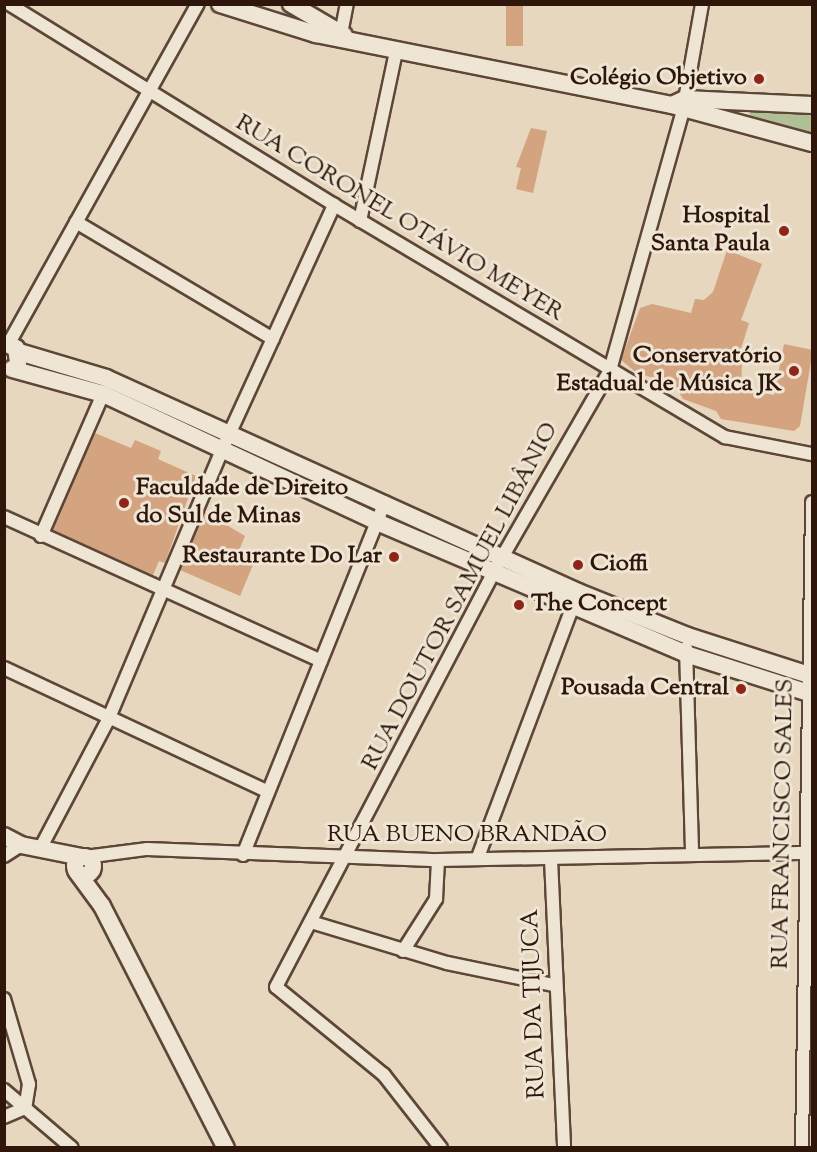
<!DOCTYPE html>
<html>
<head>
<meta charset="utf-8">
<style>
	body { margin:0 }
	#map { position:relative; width:817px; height:1152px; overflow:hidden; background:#e6d7be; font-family:"Sorts Mill Goudy",serif }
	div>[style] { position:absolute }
	.green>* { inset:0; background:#b1bf95 }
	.building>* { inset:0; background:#d4a380; transform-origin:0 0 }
	.roads { filter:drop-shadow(2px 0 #5d4637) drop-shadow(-2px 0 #5d4637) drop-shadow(0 2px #5d4637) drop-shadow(0 -2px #5d4637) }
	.street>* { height:12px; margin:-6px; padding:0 6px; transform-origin:6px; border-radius:6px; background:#efe5d5 }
	.secondary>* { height:16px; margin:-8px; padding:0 8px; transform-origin:8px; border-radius:8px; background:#efe5d5 }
	.secondary>.ring { margin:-8px; padding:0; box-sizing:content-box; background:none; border:16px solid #efe5d5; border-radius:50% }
	.dots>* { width:16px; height:16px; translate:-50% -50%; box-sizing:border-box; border:3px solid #efe5d5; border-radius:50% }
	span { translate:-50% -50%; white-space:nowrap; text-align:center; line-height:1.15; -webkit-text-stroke:6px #efe5d5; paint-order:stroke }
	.poi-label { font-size:24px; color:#2f160a; font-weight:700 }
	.right { translate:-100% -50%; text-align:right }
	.left { translate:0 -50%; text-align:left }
	.street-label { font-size:24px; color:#2f160a }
	.frame { position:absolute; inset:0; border:6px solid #2f160a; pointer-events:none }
</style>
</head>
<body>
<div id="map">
	<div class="green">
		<i style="clip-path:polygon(750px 106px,812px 110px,812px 138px,749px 125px)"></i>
	</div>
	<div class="building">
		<i style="left:506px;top:4px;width:17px;height:42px"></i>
		<i style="clip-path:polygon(531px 128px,547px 131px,533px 193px,516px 189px,521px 168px,516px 167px)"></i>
		<i style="clip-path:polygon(727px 250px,762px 264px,741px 320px,749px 323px,737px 362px,742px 363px,741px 389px,774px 395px,784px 344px,813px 350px,800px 426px,794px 431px,721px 419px,716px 411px,683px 399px,674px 384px,637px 373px,621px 360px,640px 308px,652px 304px,691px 313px,695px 299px,704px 300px,713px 292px)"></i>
		<i style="clip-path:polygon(95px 433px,131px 448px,135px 440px,161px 451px,158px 459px,196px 476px,165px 563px,159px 561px,153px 575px,53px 530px)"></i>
		<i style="clip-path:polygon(205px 512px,245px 536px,238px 553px,255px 560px,240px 596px,180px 570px)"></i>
	</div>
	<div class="roads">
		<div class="street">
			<i style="left:9px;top:4px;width:382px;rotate:31.7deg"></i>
			<i style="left:334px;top:205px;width:455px;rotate:30.7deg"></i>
			<i style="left:725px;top:437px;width:89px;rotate:11.1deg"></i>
			<i style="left:340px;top:39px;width:36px;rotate:-79deg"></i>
			<i style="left:360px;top:221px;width:174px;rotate:-78deg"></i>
			<i style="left:76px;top:222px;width:229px;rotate:30.7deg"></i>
			<i style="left:9px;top:343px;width:388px;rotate:-60.9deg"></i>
			<i style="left:4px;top:517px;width:348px;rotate:24.4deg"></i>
			<i style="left:41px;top:536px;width:155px;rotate:-66.4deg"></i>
			<i style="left:686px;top:648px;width:206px;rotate:88.3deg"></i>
			<i style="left:4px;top:668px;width:289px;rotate:25.1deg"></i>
			<i style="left:40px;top:849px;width:146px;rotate:-62.2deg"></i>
			<i style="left:108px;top:720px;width:291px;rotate:-67.1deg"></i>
			<i style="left:221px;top:452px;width:272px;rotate:-65.4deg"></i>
			<i style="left:243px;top:855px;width:380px;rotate:-68.1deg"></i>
			<i style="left:4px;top:856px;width:20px;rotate:-33deg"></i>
			<i style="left:85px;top:857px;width:63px;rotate:-7.4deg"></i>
			<i style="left:147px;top:849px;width:291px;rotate:2.2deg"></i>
			<i style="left:438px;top:860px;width:374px;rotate:-1.1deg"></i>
			<i style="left:478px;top:857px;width:275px;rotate:-69.3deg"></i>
			<i style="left:551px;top:859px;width:289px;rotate:87.4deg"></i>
			<i style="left:311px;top:922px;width:142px;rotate:16.8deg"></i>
			<i style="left:447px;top:963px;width:108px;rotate:11.7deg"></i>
			<i style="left:403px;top:951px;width:62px;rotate:-57.6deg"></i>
			<i style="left:436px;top:899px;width:39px;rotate:-87deg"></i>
			<i style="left:4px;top:999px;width:89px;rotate:73.6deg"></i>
			<i style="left:29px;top:1084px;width:24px;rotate:99deg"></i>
			<i style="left:25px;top:1108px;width:23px;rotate:157deg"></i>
			<i style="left:4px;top:1090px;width:89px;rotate:40.5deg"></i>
			<i style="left:441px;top:1148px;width:93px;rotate:-128deg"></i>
			<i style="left:384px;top:1075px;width:139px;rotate:-140.8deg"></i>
			<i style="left:276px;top:987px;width:467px;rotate:-62.3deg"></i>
			<i style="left:493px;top:573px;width:234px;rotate:-60deg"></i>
			<i style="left:610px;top:370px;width:269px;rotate:-74.3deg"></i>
			<i style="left:683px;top:111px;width:109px;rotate:-79.9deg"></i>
			<i style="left:802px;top:1148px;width:646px;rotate:-89.11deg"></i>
		</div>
		<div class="secondary">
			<i style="left:220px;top:4px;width:101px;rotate:17.4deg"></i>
			<i style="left:316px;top:34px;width:363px;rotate:11.3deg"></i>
			<i style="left:672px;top:105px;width:145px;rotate:15.2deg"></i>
			<i style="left:291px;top:4px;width:61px;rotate:30.3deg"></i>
			<i style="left:672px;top:105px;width:14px;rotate:-25deg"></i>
			<i style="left:685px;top:99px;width:127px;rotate:2.7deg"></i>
			<i style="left:4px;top:343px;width:13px;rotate:23deg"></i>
			<i style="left:16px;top:348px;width:15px;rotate:82deg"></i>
			<i style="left:19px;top:352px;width:91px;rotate:16.6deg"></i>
			<i style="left:106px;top:378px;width:518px;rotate:24.39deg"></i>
			<i style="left:578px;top:592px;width:118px;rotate:21.8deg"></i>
			<i style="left:688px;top:636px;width:130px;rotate:17.9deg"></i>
			<i style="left:12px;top:369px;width:94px;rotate:15.4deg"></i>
			<i style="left:103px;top:394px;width:302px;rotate:25deg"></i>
			<i style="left:377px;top:522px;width:336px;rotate:23.1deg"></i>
			<i style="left:686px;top:654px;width:132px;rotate:17.6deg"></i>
			<i style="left:4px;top:836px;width:19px;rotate:28deg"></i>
			<i style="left:21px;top:845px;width:61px;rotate:11.3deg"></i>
			<i class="ring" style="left:75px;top:857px;width:2px;height:2px"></i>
			<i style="left:77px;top:872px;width:42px;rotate:53.7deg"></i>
			<i style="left:102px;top:906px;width:272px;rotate:62.9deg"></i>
		</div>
	</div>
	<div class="dots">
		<i style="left:759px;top:79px;background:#8f2418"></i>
		<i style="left:784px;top:231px;background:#8f2418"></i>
		<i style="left:794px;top:371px;background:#8f2418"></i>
		<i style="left:124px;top:503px;background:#8f2418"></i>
		<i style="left:394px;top:557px;background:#8f2418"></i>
		<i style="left:578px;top:565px;background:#8f2418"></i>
		<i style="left:519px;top:605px;background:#8f2418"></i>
		<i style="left:741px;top:689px;background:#8f2418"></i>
	</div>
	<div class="poi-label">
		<span class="right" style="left:747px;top:79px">Colégio Objetivo</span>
		<span class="right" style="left:770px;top:231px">Hospital<br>Santa Paula</span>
		<span class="right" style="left:782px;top:371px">Conservatório<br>Estadual de Música JK</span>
		<span class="left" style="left:136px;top:503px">Faculdade de Direito<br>do Sul de Minas</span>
		<span class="right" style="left:382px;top:557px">Restaurante Do Lar</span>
		<span class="left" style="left:590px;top:565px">Cioffi</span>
		<span class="left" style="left:531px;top:605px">The Concept</span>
		<span class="right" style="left:729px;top:689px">Pousada Central</span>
	</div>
	<div class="street-label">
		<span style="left:399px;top:219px;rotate:31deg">RUA CORONEL OTÁVIO MEYER</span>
		<span style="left:461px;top:597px;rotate:-62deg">RUA DOUTOR SAMUEL LIBÂNIO</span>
		<span style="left:784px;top:824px;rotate:-89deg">RUA FRANCISCO SALES</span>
		<span style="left:467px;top:836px">RUA BUENO BRANDÃO</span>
		<span style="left:535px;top:1004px;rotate:-92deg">RUA DA TIJUCA</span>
	</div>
	<div class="frame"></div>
</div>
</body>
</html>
